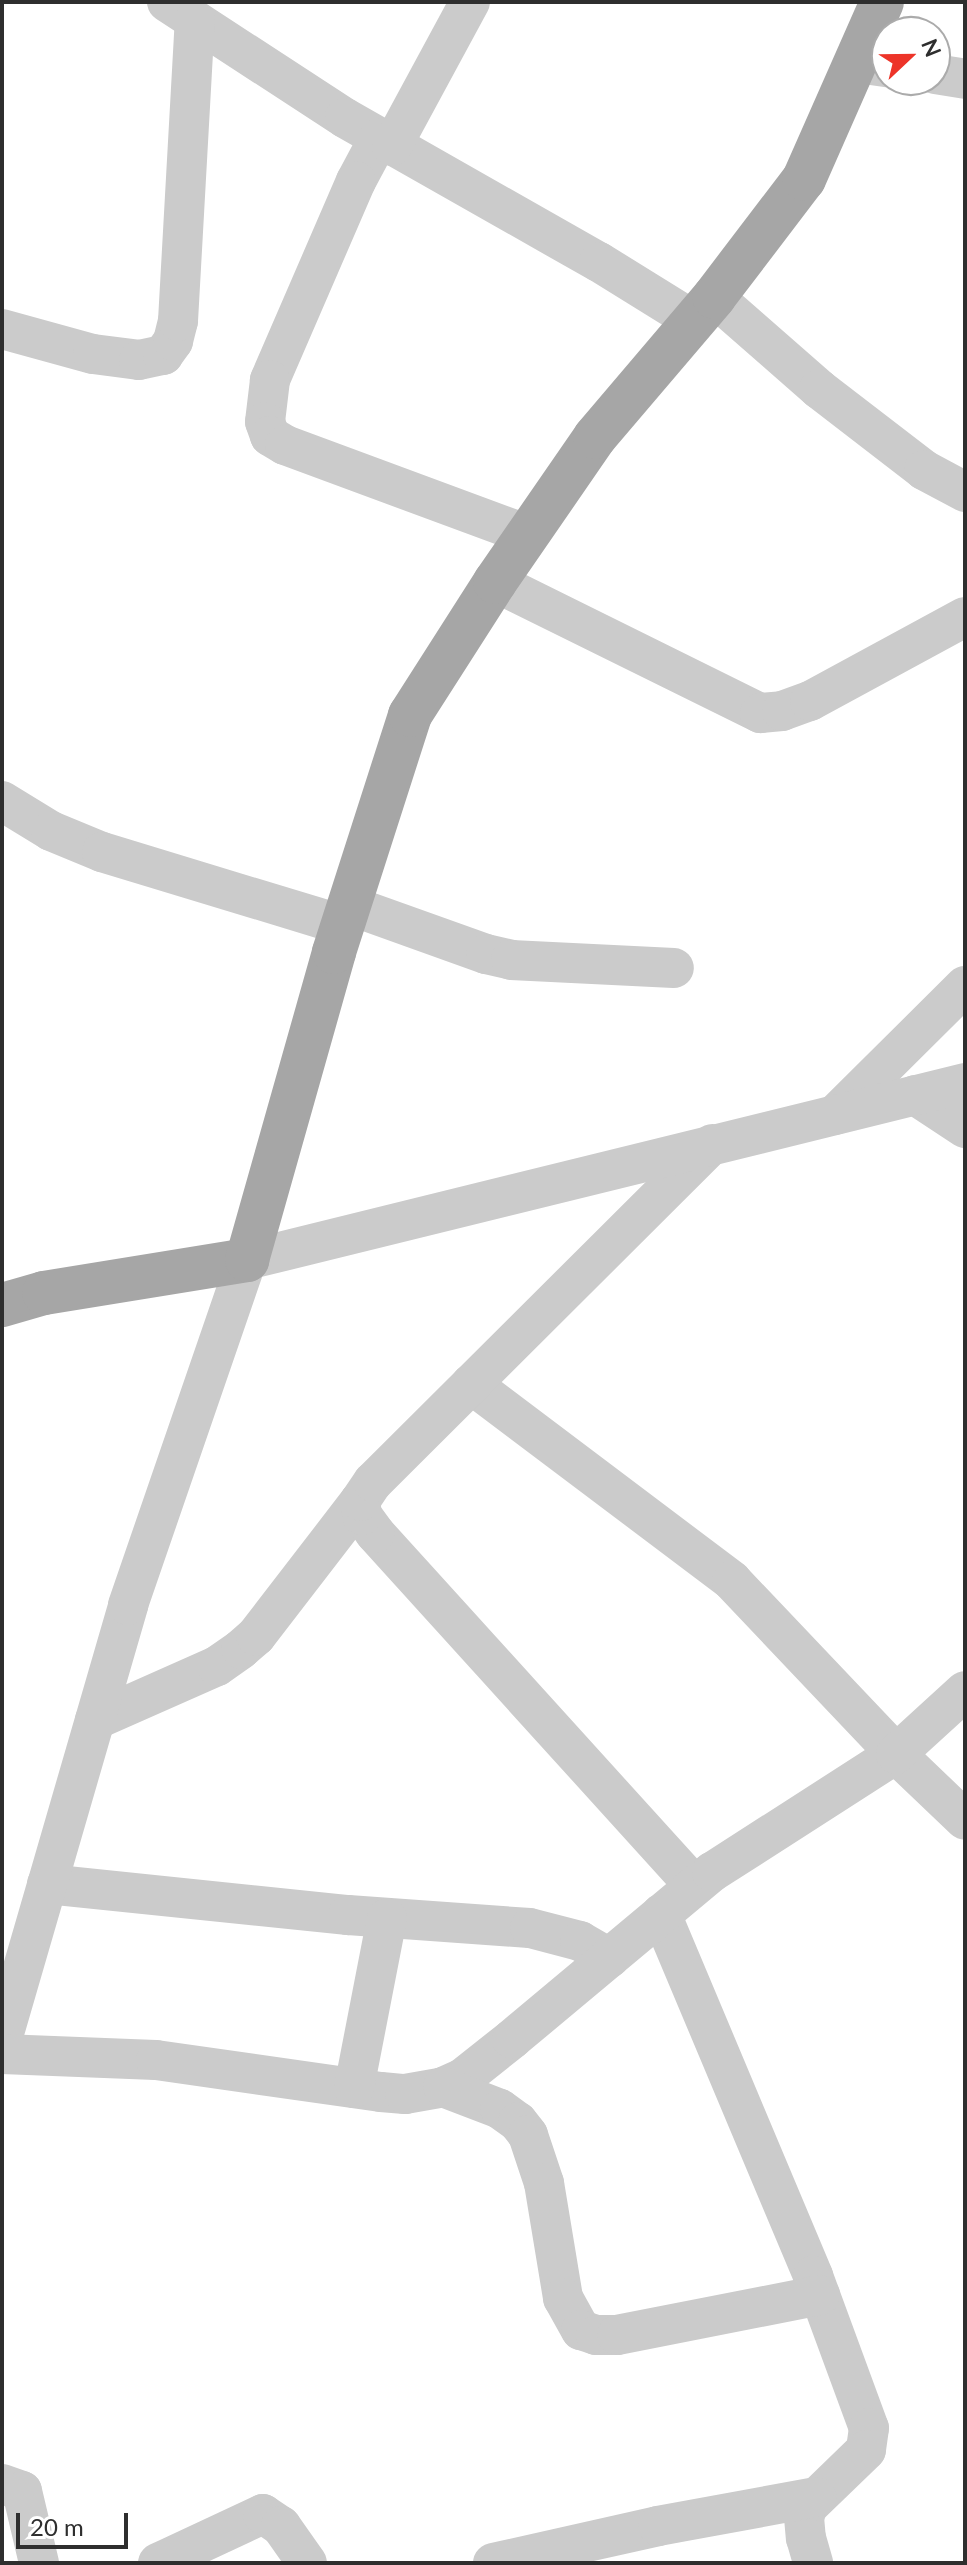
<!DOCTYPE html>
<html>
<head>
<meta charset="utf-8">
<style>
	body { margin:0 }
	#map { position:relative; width:967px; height:2565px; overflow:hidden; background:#fff; font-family:Lato,sans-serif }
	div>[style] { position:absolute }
	.minor>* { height:40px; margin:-20px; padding:0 20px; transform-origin:20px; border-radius:20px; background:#cbcbcb }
	.primary>* { height:44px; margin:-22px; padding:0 22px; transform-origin:22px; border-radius:22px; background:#a6a6a6 }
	span { translate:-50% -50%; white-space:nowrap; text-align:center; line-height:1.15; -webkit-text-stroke:8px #fff; paint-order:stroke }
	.frame { position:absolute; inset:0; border:4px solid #2e2e2e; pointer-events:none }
	.north { position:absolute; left:871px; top:16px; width:80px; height:80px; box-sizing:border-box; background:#fff; border:2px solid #ababab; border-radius:50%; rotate:68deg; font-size:22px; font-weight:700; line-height:32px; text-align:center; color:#2e2e2e }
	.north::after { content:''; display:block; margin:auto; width:28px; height:36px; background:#ed3429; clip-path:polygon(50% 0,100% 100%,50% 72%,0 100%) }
	.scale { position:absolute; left:16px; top:2513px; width:112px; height:36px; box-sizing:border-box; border:4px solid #2e2e2e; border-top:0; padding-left:10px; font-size:24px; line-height:28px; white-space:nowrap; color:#2e2e2e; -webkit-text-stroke:6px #fff; paint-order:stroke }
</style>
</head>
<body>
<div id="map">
	<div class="minor">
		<i style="left:167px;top:2px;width:212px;rotate:33.1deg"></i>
		<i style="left:345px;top:118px;width:292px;rotate:29.6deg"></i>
		<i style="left:599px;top:262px;width:112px;rotate:31.8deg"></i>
		<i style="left:857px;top:63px;width:30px;rotate:8deg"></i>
		<i style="left:935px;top:74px;width:30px;rotate:9deg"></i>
		<i style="left:379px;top:138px;width:49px;rotate:118.1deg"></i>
		<i style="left:356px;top:181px;width:217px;rotate:113.4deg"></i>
		<i style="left:270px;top:380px;width:42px;rotate:96.8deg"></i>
		<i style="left:265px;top:422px;width:15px;rotate:70deg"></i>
		<i style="left:270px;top:436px;width:17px;rotate:31deg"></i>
		<i style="left:285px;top:445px;width:259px;rotate:20.3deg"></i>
		<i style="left:392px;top:146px;width:164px;rotate:-61.6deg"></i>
		<i style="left:714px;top:297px;width:140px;rotate:41.2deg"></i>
		<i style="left:819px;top:389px;width:133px;rotate:37.6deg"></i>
		<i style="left:924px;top:470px;width:47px;rotate:28.2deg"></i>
		<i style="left:2px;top:329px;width:94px;rotate:15.4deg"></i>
		<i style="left:93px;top:354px;width:46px;rotate:7.4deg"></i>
		<i style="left:139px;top:360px;width:25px;rotate:-12deg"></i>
		<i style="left:163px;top:355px;width:17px;rotate:-54deg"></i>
		<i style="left:173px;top:341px;width:21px;rotate:-76deg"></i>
		<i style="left:178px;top:321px;width:301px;rotate:-86.8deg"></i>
		<i style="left:495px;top:582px;width:296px;rotate:26.3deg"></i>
		<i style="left:760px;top:713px;width:22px;rotate:-5deg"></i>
		<i style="left:782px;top:711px;width:30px;rotate:-20deg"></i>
		<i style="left:810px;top:701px;width:176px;rotate:-28.5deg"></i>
		<i style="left:2px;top:801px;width:57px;rotate:31.5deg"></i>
		<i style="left:51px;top:831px;width:55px;rotate:22.4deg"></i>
		<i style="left:102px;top:852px;width:252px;rotate:16.9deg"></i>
		<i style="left:349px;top:905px;width:145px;rotate:19.7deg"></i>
		<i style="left:486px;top:954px;width:26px;rotate:13deg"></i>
		<i style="left:511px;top:960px;width:163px;rotate:2.8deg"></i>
		<i style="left:915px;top:1095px;width:60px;rotate:33.4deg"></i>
		<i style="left:835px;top:1115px;width:183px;rotate:-44.8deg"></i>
		<i style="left:471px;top:1384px;width:327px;rotate:37deg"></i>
		<i style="left:732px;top:1581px;width:238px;rotate:46.5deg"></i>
		<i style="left:896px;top:1754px;width:95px;rotate:43.7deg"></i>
		<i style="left:95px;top:1720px;width:133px;rotate:-23.9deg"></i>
		<i style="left:217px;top:1666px;width:29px;rotate:-35deg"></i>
		<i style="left:241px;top:1649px;width:20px;rotate:-41deg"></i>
		<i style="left:256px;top:1636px;width:170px;rotate:-52.4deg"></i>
		<i style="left:47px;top:1884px;width:303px;rotate:5.9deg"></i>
		<i style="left:348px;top:1915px;width:182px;rotate:4.1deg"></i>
		<i style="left:530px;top:1928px;width:52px;rotate:14.6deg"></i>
		<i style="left:580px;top:1941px;width:34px;rotate:30deg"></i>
		<i style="left:694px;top:1885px;width:475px;rotate:-132.2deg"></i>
		<i style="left:375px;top:1533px;width:22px;rotate:-126deg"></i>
		<i style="left:362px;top:1515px;width:14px;rotate:-98deg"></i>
		<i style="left:360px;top:1501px;width:23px;rotate:-56deg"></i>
		<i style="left:373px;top:1482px;width:479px;rotate:-44.9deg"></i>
		<i style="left:661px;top:1914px;width:393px;rotate:67.2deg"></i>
		<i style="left:813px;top:2276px;width:162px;rotate:69.8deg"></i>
		<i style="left:869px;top:2428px;width:22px;rotate:98deg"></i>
		<i style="left:866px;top:2450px;width:81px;rotate:136deg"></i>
		<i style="left:808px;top:2506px;width:12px;rotate:110deg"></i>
		<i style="left:804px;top:2517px;width:21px;rotate:85deg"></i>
		<i style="left:806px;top:2538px;width:26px;rotate:74deg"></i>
		<i style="left:2px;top:2040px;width:453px;rotate:-73.8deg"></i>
		<i style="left:128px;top:1605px;width:365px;rotate:-71deg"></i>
		<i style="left:247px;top:1260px;width:739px;rotate:-13.85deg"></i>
		<i style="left:2px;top:2054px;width:154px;rotate:2.2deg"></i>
		<i style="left:156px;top:2060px;width:227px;rotate:8.1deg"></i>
		<i style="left:381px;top:2092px;width:24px;rotate:5deg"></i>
		<i style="left:405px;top:2094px;width:39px;rotate:-10deg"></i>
		<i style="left:443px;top:2087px;width:22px;rotate:-24deg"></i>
		<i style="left:463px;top:2078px;width:63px;rotate:-38.5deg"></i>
		<i style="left:512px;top:2039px;width:261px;rotate:-39.9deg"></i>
		<i style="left:712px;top:1872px;width:219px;rotate:-32.7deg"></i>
		<i style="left:896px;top:1754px;width:93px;rotate:-42.4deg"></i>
		<i style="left:443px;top:2087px;width:61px;rotate:21.1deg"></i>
		<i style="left:500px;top:2109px;width:22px;rotate:36deg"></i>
		<i style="left:518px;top:2122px;width:16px;rotate:52deg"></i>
		<i style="left:528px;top:2135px;width:51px;rotate:71.6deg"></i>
		<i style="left:544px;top:2183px;width:117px;rotate:80.6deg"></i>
		<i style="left:563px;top:2298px;width:37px;rotate:61deg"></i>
		<i style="left:581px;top:2330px;width:16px;rotate:18deg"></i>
		<i style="left:596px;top:2335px;width:21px"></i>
		<i style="left:617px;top:2335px;width:207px;rotate:-11.1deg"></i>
		<i style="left:354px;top:2088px;width:173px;rotate:-79deg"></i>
		<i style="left:2px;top:2484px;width:21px;rotate:19deg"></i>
		<i style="left:22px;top:2491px;width:74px;rotate:76.7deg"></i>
		<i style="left:158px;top:2563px;width:116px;rotate:-25deg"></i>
		<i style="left:263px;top:2514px;width:22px;rotate:34deg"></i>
		<i style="left:281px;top:2526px;width:45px;rotate:54.9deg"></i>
		<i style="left:493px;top:2563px;width:169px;rotate:-12.6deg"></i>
		<i style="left:658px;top:2526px;width:161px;rotate:-10.4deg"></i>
	</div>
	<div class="primary">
		<i style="left:2px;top:1305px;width:44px;rotate:-15.9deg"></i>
		<i style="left:44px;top:1293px;width:206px;rotate:-9.2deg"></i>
		<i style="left:247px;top:1260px;width:320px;rotate:-74.2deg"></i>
		<i style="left:334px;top:952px;width:249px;rotate:-72.2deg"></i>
		<i style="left:410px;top:715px;width:158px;rotate:-57.4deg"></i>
		<i style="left:495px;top:582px;width:176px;rotate:-55.4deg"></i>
		<i style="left:595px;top:437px;width:184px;rotate:-49.6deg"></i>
		<i style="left:714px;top:297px;width:148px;rotate:-52.7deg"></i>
		<i style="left:804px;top:179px;width:193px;rotate:-66.2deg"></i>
	</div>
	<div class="frame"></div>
	<div class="north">N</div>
	<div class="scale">20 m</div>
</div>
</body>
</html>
